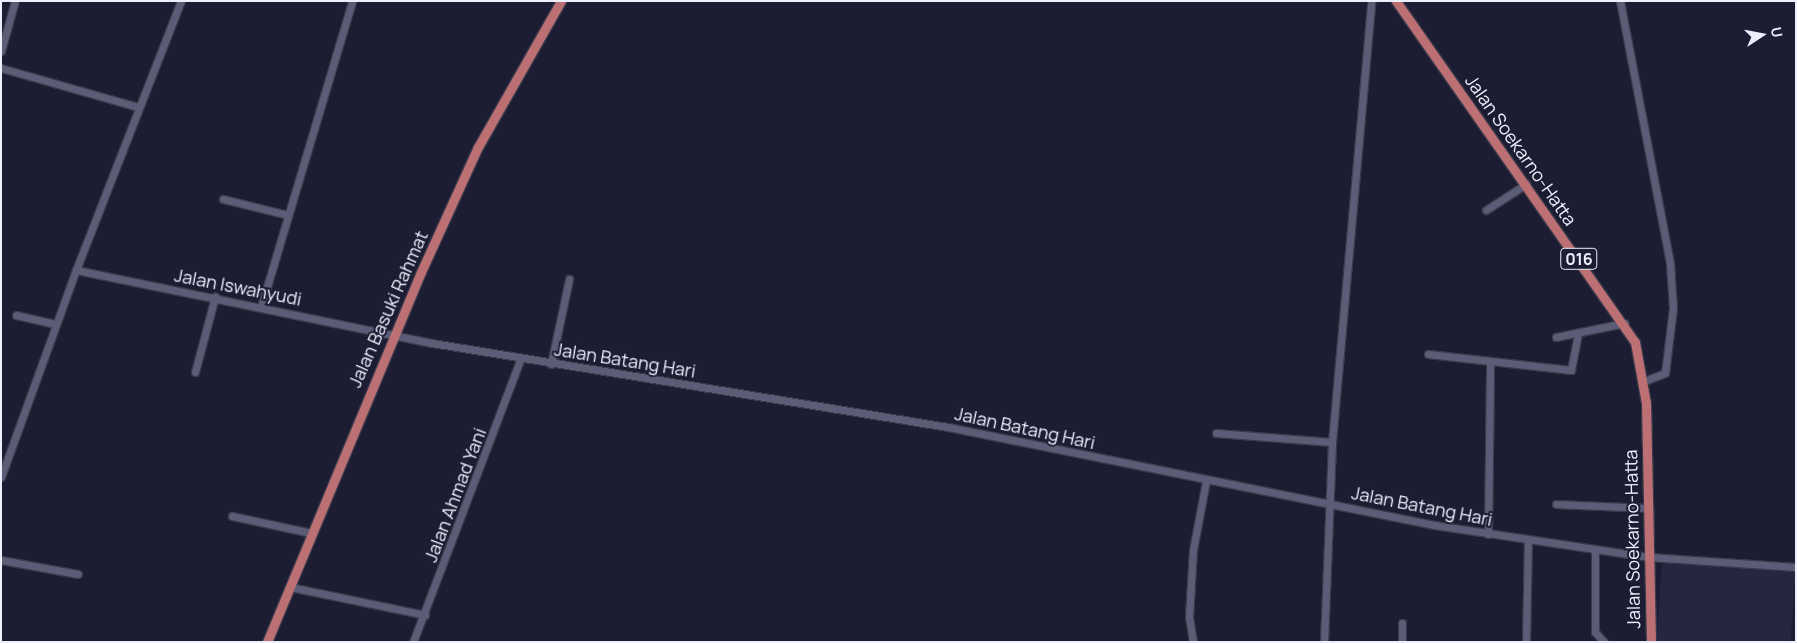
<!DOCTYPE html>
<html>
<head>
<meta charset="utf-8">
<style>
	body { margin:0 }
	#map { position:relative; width:1797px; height:643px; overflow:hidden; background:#1c1d32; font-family:Manrope,sans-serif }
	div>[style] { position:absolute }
	.built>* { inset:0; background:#252640; transform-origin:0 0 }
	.roads { filter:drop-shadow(1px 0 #3a3a4b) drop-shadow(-1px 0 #3a3a4b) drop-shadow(0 1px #3a3a4b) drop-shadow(0 -1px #3a3a4b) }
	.minor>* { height:7px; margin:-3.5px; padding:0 3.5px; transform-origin:3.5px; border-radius:3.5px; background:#5b5d76 }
	.major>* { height:9px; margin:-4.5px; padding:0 4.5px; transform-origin:4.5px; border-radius:4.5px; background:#bc7073 }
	span { translate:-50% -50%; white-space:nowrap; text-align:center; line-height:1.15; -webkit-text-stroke:4px #1c1d32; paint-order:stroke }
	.shield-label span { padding:1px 4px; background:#1c1d32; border:1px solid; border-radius:4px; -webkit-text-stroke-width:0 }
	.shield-label { font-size:16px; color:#edeffd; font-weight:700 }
	.street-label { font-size:18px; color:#edeffd }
	.frame { position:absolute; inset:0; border:2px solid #edeffd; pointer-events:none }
	.north { position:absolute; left:1737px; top:10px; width:50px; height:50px; -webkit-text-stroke:4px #1c1d32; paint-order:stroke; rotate:79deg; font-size:14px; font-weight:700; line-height:20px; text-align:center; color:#edeffd }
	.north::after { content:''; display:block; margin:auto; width:18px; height:22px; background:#edeffd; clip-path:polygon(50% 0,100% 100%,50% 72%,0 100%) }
</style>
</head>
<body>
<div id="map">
	<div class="built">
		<i style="left:1662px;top:562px;width:134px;height:80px;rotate:4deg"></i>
	</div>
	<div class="roads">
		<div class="minor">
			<i style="left:1620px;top:1px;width:268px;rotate:79.2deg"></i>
			<i style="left:1670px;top:264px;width:44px;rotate:86.1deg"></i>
			<i style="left:1673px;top:308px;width:65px;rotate:97deg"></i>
			<i style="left:1665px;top:373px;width:22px;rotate:159deg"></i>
			<i style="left:1px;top:51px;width:52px;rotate:-74.4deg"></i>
			<i style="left:1px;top:68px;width:142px;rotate:15.9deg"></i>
			<i style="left:223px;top:199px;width:67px;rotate:13.8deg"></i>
			<i style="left:1486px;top:210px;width:48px;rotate:-33deg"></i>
			<i style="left:76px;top:270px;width:363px;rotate:11.6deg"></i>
			<i style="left:432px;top:343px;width:523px;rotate:9.25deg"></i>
			<i style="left:948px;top:427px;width:496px;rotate:11.4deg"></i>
			<i style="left:1434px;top:525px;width:217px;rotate:8.5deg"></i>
			<i style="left:1649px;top:557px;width:147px;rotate:3.9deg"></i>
			<i style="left:261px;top:307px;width:319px;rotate:-73.4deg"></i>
			<i style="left:16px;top:315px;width:40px;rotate:13deg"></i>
			<i style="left:1556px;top:337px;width:70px;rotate:-11.5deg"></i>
			<i style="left:1428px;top:354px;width:144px;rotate:6.4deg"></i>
			<i style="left:1571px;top:370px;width:38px;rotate:-79deg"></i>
			<i style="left:551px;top:364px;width:87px;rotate:-78deg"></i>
			<i style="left:195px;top:372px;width:78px;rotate:-75.1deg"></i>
			<i style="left:1216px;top:433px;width:116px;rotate:4.4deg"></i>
			<i style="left:1px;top:477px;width:220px;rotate:-70.1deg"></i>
			<i style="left:76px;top:270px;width:289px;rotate:-68.7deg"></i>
			<i style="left:1556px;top:504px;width:92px;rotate:2.5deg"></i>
			<i style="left:232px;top:516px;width:81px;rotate:12.1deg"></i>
			<i style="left:1488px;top:534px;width:170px;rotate:-89.3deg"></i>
			<i style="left:1595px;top:550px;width:82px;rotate:90deg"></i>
			<i style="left:1595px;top:632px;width:13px;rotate:48deg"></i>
			<i style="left:1px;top:560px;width:78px;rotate:10.3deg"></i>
			<i style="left:290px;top:587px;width:138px;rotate:11.7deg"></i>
			<i style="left:413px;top:642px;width:304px;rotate:-69.2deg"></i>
			<i style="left:1193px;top:642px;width:25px;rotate:-99deg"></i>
			<i style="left:1189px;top:617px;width:67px;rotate:-86.6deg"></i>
			<i style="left:1193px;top:550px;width:70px;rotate:-79.3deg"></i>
			<i style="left:1324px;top:642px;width:200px;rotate:-87.7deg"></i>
			<i style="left:1332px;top:442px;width:443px;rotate:-84.9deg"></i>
			<i style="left:1402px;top:642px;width:19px;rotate:-90deg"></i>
			<i style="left:1526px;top:642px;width:101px;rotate:-88.9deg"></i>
		</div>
		<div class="major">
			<i style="left:1396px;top:1px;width:416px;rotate:55deg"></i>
			<i style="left:1635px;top:342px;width:62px;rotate:79.8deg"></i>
			<i style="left:1646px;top:403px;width:239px;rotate:88.8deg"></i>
			<i style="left:267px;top:642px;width:401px;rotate:-67.4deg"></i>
			<i style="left:421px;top:272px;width:137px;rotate:-65.5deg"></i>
			<i style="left:478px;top:147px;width:168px;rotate:-60.4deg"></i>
		</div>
	</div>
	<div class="shield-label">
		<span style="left:1579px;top:259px">016</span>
	</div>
	<div class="street-label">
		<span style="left:1521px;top:150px;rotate:55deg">Jalan Soekarno-Hatta</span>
		<span style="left:238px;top:287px;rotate:11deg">Jalan Iswahyudi</span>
		<span style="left:388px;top:309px;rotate:-66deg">Jalan Basuki Rahmat</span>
		<span style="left:625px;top:360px;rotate:9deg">Jalan Batang Hari</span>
		<span style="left:1025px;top:428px;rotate:12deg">Jalan Batang Hari</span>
		<span style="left:455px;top:495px;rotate:-69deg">Jalan Ahmad Yani</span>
		<span style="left:1422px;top:506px;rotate:11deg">Jalan Batang Hari</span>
		<span style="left:1632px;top:539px;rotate:-91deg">Jalan Soekarno-Hatta</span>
	</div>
	<div class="frame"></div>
	<div class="north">U</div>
</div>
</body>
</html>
